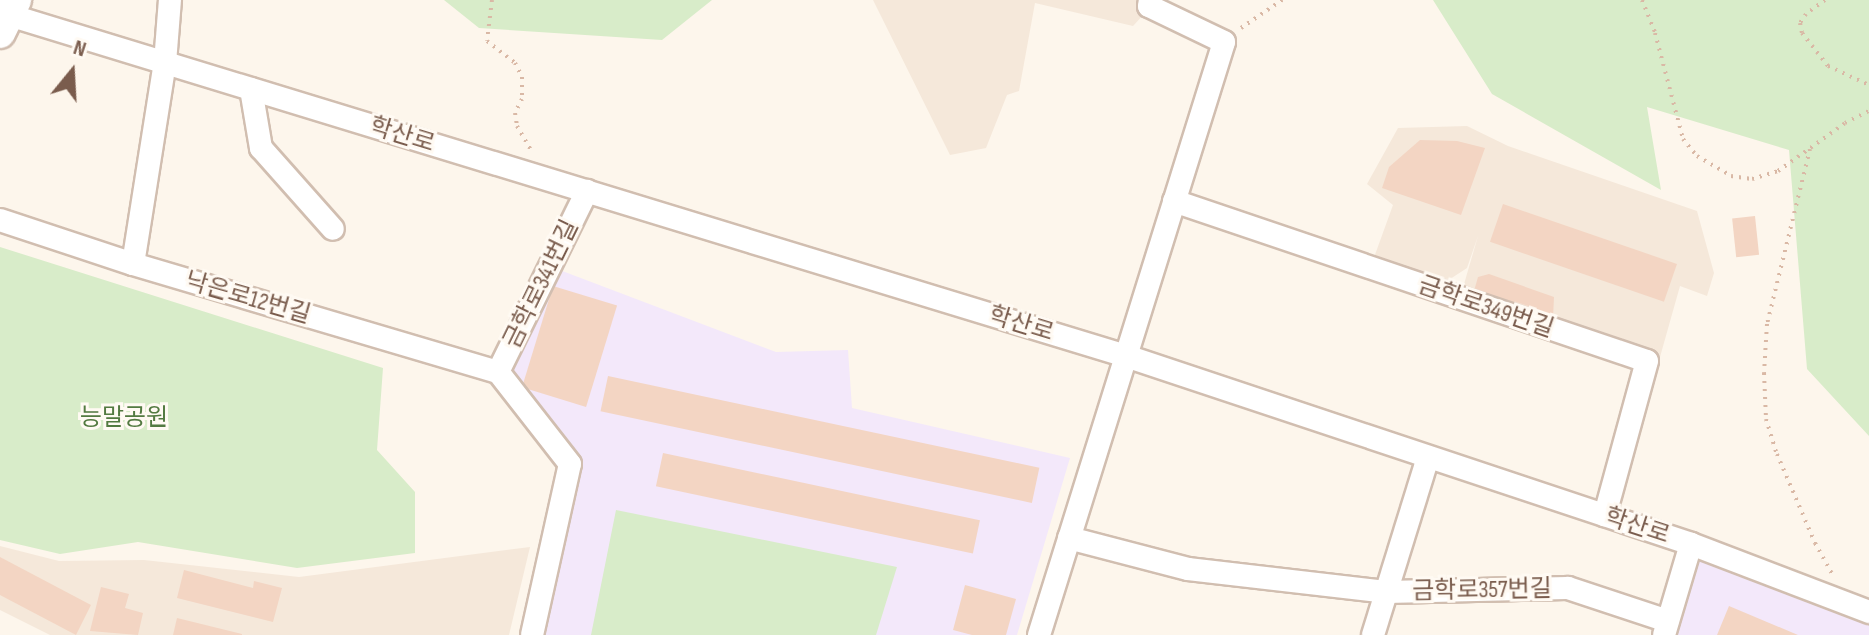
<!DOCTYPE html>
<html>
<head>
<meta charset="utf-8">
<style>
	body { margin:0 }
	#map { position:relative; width:1869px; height:635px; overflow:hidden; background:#fdf6ec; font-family:"Sofia Sans Condensed","Noto Sans KR",sans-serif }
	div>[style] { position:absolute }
	.residential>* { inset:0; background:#f5e8da }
	.education>* { inset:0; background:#f3e8fa }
	.green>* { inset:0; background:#d8ecc9 }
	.building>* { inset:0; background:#f3d5c3; transform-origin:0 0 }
	.path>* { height:4px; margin-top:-2px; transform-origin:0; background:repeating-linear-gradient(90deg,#d9b8a5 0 2px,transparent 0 8px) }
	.roads { filter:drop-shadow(2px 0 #d1beb0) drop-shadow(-2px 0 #d1beb0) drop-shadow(0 2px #d1beb0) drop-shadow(0 -2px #d1beb0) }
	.street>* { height:22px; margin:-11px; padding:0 11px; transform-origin:11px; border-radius:11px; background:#fff }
	.secondary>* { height:30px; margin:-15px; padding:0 15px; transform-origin:15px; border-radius:15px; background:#fff }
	span { translate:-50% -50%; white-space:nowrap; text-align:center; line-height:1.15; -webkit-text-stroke:6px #fffaf3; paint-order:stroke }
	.street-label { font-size:24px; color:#7a5c4d }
	.park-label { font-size:24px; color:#537a41 }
	.north { position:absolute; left:32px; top:32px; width:80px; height:80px; -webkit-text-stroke:6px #fffaf3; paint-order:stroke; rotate:18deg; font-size:22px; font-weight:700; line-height:32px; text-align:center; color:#7a5c4d }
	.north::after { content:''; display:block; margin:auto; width:28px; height:36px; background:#7a5c4d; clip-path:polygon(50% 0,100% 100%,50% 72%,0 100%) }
</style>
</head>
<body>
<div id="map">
	<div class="residential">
		<i style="clip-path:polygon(873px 0,1157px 0,1133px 26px,1035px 3px,1019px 91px,1007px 95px,986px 148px,950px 155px)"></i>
		<i style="clip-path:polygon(1467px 126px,1508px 146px,1697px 211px,1714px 273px,1707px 296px,1680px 286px,1660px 357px,1462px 291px,1478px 236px,1467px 268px,1441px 285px,1372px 263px,1393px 205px,1367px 184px,1398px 128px)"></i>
		<i style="clip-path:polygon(0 546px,59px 561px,144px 560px,299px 577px,530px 547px,509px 635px,50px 635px,0 610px)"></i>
	</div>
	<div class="education">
		<i style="clip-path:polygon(557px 269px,776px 352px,848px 350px,852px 408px,1070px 458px,1017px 635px,543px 635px,580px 464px,509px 370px)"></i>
		<i style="clip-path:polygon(1691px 544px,1869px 612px,1869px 635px,1664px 635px)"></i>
	</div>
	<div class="green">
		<i style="clip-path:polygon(444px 0,712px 0,662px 40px,479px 28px)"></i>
		<i style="clip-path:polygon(1433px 0,1869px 0,1869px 436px,1807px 369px,1789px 150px,1647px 107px,1661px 190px,1492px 94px)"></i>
		<i style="clip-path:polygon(0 247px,383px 368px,377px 450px,415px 492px,415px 553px,297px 568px,138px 542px,60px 554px,0 540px)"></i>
		<i style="clip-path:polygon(616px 510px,897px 567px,876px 635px,591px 635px)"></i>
	</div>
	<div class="building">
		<i style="clip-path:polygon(1420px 140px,1457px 141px,1485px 148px,1461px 215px,1382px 188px,1389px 167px)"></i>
		<i style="left:1503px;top:204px;width:184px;height:40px;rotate:19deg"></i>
		<i style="left:1755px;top:216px;width:39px;height:23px;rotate:84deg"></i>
		<i style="clip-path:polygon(1489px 274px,1554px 297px,1553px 318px,1474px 291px,1478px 277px)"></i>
		<i style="left:553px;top:286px;width:67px;height:106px;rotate:17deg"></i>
		<i style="left:608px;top:376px;width:441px;height:36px;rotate:12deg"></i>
		<i style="left:663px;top:453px;width:324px;height:34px;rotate:12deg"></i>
		<i style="clip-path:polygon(0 557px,91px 605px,76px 635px,0 595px)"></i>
		<i style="clip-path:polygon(184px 570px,253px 588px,254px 581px,282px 588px,273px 622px,177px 598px)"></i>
		<i style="clip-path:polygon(965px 585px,1016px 599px,1006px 635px,972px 635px,953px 630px)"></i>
		<i style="clip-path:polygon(101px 587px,129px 594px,125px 608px,143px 613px,138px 635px,90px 631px)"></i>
		<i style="clip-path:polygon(1729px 606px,1798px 635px,1717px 635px)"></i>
		<i style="clip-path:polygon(177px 618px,242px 634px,242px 635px,173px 635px)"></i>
	</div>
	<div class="path">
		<i style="left:492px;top:0;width:41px;rotate:97deg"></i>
		<i style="left:487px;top:41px;width:36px;rotate:38deg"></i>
		<i style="left:515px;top:63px;width:16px;rotate:63deg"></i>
		<i style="left:522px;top:77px;width:22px;rotate:90deg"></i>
		<i style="left:522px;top:99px;width:16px;rotate:117deg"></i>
		<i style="left:515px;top:113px;width:13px;rotate:81deg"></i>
		<i style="left:517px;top:126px;width:30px;rotate:60deg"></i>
		<i style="left:1642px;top:0;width:35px;rotate:68deg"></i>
		<i style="left:1655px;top:33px;width:110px;rotate:75.2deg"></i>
		<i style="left:1683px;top:139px;width:22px;rotate:51deg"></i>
		<i style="left:1697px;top:156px;width:39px;rotate:30deg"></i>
		<i style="left:1731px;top:176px;width:21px;rotate:8deg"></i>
		<i style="left:1752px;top:179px;width:27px;rotate:-17deg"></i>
		<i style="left:1778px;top:171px;width:82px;rotate:-35.6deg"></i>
		<i style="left:1845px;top:123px;width:27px;rotate:-27deg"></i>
		<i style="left:1825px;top:0;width:24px;rotate:144deg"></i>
		<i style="left:1806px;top:14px;width:11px;rotate:124deg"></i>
		<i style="left:1800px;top:23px;width:10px;rotate:79deg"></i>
		<i style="left:1802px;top:33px;width:42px;rotate:51.8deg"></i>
		<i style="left:1828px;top:66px;width:45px;rotate:24.9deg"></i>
		<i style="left:1241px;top:28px;width:50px;rotate:-34.3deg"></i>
		<i style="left:1810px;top:149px;width:180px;rotate:103.8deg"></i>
		<i style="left:1767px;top:324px;width:49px;rotate:93.5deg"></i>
		<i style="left:1764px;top:373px;width:46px;rotate:87.5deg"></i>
		<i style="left:1766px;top:419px;width:37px;rotate:73deg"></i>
		<i style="left:1777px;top:454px;width:97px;rotate:66.9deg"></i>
		<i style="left:1815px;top:543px;width:37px;rotate:61deg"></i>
	</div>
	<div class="roads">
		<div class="street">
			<i style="left:9px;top:15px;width:1168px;rotate:16.98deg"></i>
			<i style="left:1126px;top:356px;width:595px;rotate:18.4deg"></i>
			<i style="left:1691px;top:544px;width:191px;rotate:20.9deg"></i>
			<i style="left:251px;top:89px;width:60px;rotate:80.4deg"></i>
			<i style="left:261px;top:148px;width:108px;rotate:48.4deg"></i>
			<i style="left:1174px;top:201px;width:499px;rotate:18.7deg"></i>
			<i style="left:1647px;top:361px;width:160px;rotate:105.3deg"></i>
			<i style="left:0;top:220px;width:140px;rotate:18.3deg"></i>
			<i style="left:133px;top:264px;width:381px;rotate:16.5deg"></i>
			<i style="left:133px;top:264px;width:204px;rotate:-81deg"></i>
			<i style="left:165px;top:63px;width:63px;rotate:-85.5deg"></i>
			<i style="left:1069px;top:538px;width:123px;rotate:14.6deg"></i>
			<i style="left:1188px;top:569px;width:199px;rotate:6.6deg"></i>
			<i style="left:1386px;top:592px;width:182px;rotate:-1.3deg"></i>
			<i style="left:1568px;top:588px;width:105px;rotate:18.3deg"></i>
			<i style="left:532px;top:635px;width:175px;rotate:-77.5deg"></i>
			<i style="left:570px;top:464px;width:117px;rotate:-128deg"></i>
			<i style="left:498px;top:372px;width:202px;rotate:-63.8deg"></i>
			<i style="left:1039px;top:635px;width:621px;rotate:-72.67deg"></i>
			<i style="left:1224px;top:42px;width:83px;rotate:-154.4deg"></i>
			<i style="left:1149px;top:6px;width:6px;rotate:-81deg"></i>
			<i style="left:1373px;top:635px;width:186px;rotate:-72.8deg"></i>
			<i style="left:1664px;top:635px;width:95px;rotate:-73.5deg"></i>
		</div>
		<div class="secondary">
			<i style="left:0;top:33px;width:37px;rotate:-64deg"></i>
		</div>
	</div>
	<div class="street-label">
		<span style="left:402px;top:135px;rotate:17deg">학산로</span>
		<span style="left:541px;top:284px;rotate:-64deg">금학로341번길</span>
		<span style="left:248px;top:298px;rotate:16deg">낙은로12번길</span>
		<span style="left:1486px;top:307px;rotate:19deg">금학로349번길</span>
		<span style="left:1021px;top:324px;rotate:17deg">학산로</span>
		<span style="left:1637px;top:526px;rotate:18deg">학산로</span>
		<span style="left:1482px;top:590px;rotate:-1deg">금학로357번길</span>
	</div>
	<div class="park-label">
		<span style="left:124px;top:418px">능말공원</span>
	</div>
	<div class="north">N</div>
</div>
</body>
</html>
